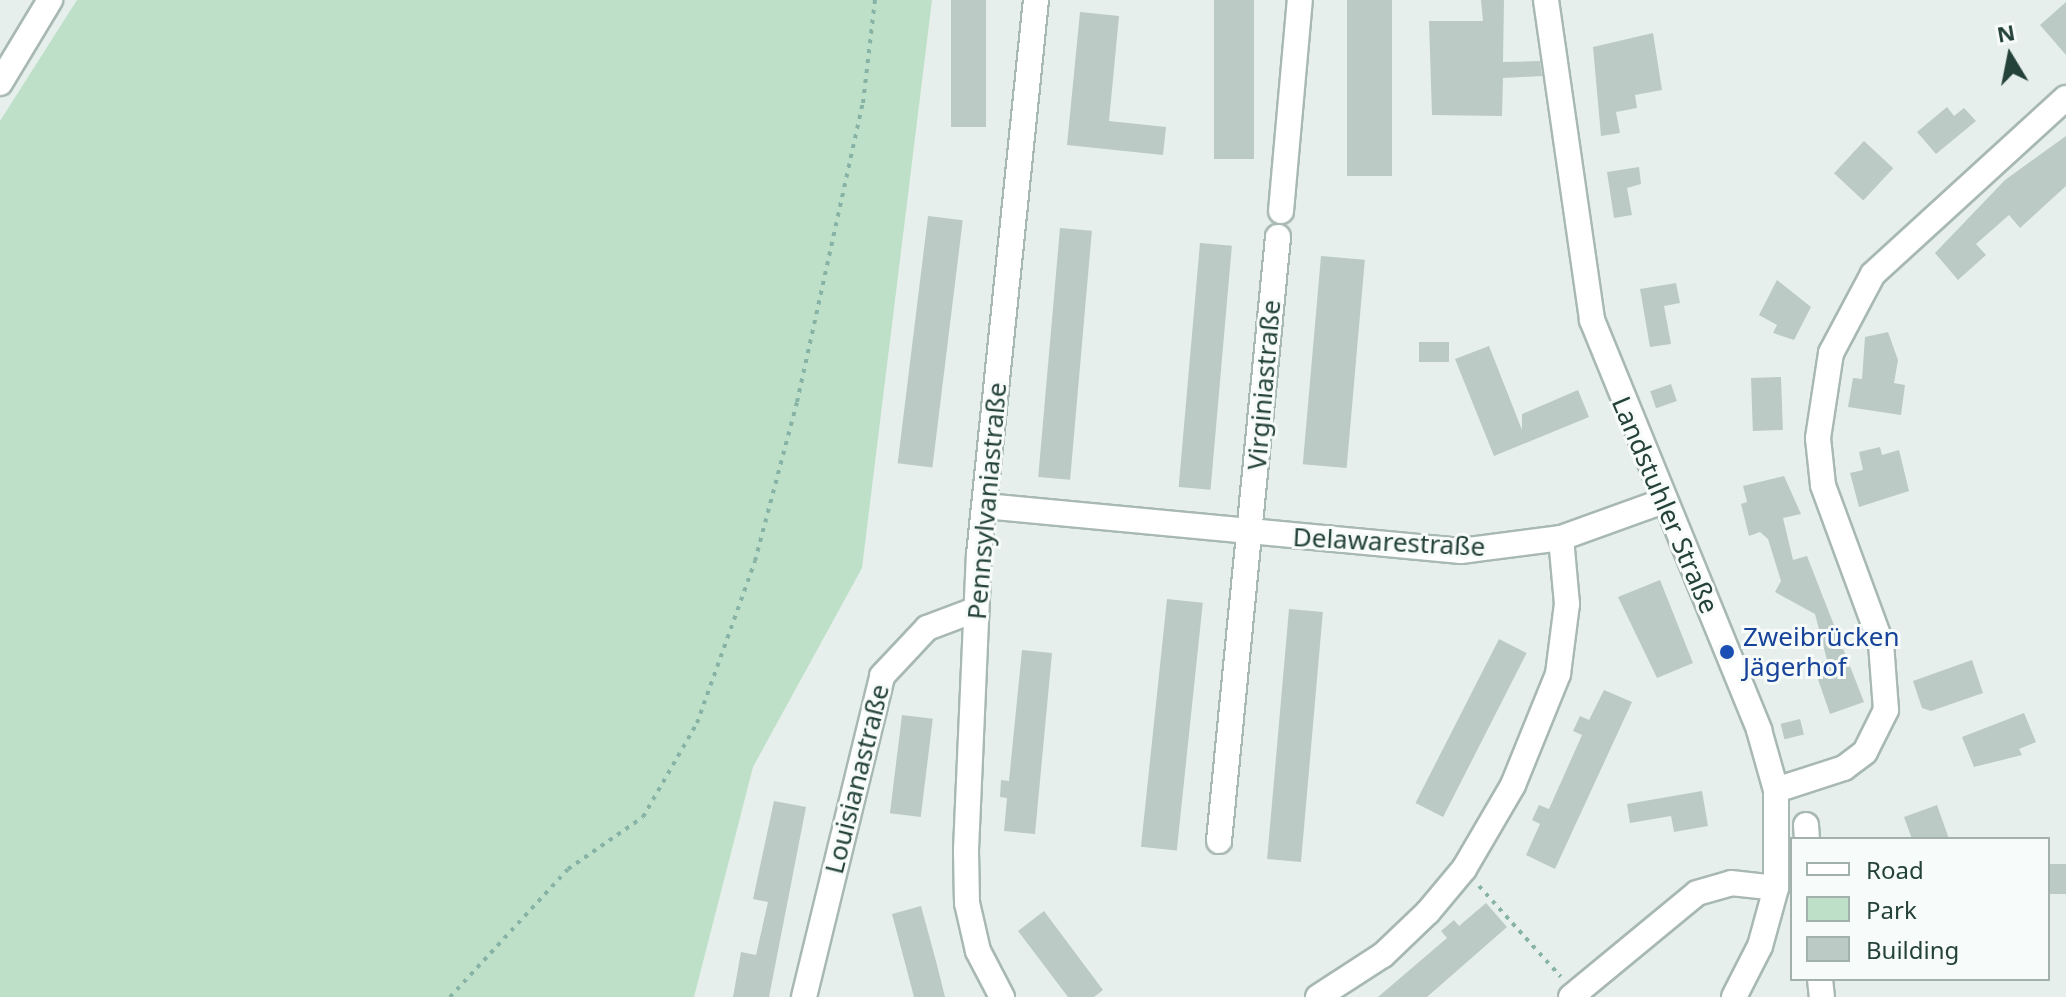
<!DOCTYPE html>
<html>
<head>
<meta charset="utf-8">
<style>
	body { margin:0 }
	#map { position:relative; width:2066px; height:997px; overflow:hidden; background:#e6efeb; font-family:"Noto Sans",sans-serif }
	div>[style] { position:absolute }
	.green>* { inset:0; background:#bfe0c8 }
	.building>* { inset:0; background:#bbcac4; transform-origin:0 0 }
	.path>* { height:4px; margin-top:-2px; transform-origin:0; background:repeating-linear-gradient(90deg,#86b3a5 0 4px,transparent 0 10px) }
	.roads { filter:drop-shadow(2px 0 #a8b8b2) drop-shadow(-2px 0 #a8b8b2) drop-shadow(0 2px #a8b8b2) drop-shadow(0 -2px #a8b8b2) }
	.minor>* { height:24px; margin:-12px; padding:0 12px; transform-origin:12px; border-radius:12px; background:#fff }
	.dots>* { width:22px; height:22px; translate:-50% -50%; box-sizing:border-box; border:4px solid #f7fbf9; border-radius:50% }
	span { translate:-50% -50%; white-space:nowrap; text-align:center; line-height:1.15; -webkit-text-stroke:6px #f7fbf9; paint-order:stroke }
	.street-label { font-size:26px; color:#24423a }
	.transit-label { font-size:26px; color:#164399 }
	.left { translate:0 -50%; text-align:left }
	.legend { position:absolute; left:1790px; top:837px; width:260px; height:144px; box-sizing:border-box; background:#f7fbf9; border:2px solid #a3b1ad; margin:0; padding:10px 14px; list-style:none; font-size:24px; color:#24423a }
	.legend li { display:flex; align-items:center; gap:16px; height:40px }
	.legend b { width:40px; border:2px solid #a3b1ad }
	.north { position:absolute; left:1970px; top:16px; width:80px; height:80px; -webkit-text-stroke:6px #f7fbf9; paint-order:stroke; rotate:350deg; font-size:22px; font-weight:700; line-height:32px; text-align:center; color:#24423a }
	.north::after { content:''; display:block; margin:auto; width:28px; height:36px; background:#24423a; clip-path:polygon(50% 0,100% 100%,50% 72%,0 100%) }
</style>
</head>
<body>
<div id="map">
	<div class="green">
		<i style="clip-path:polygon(77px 0,932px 0,862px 568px,753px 767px,694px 997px,0 997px,0 121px)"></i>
	</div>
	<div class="building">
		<i style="left:951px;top:0;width:35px;height:127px"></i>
		<i style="left:1214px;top:0;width:40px;height:159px"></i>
		<i style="left:1347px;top:0;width:45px;height:176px"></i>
		<i style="clip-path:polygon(1481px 0,1504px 0,1503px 62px,1540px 61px,1542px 76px,1503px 78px,1502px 116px,1432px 115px,1429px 21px,1483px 21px)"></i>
		<i style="clip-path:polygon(2066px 2px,2066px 55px,2040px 25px)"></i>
		<i style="clip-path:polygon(1080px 12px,1119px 16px,1109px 121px,1166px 127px,1163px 155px,1067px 145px)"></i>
		<i style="clip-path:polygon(1653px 33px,1662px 90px,1635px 95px,1637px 108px,1616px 112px,1620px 133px,1601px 136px,1593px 47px)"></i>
		<i style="clip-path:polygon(1947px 107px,1954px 116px,1964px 108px,1976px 121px,1936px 154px,1917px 132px)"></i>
		<i style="clip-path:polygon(2066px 136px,2066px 186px,2020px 228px,2009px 215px,1976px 244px,1986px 255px,1958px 280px,1935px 253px,2005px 180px)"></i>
		<i style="left:1864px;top:141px;width:40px;height:44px;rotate:43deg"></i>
		<i style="clip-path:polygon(1639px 167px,1641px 184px,1627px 188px,1632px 215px,1614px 218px,1607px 172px)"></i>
		<i style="left:928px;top:216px;width:35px;height:249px;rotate:7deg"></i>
		<i style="left:1060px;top:228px;width:32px;height:250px;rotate:5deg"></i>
		<i style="left:1200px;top:243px;width:32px;height:245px;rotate:5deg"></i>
		<i style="left:1321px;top:256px;width:44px;height:209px;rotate:5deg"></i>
		<i style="clip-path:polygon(1777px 280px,1811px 307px,1794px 340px,1773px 333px,1777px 325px,1759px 315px)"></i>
		<i style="clip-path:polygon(1676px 283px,1680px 303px,1664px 306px,1671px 344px,1650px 347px,1640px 289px)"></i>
		<i style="clip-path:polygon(1888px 332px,1898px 360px,1894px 383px,1905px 385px,1901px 415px,1848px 407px,1853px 378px,1862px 379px,1865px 337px)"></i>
		<i style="left:1419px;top:342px;width:30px;height:20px"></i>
		<i style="clip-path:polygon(1489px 346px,1522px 430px,1522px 414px,1578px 390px,1589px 417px,1494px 456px,1455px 359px)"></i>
		<i style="left:1781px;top:377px;width:53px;height:30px;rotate:88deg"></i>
		<i style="left:1671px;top:384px;width:18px;height:22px;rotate:71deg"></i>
		<i style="clip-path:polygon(1880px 447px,1882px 455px,1899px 450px,1909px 491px,1859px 507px,1850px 473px,1863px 470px,1859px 452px)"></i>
		<i style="clip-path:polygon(1784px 476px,1801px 514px,1783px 518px,1793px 560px,1807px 556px,1864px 702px,1830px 714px,1813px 665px,1827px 660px,1815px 614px,1775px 592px,1781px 581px,1768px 539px,1760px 532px,1749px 536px,1741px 504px,1747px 502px,1743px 486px)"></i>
		<i style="clip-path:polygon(1660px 580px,1693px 663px,1657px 678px,1618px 597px)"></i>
		<i style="left:1167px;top:599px;width:36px;height:249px;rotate:6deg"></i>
		<i style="left:1289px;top:609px;width:34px;height:251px;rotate:5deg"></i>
		<i style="left:1499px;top:639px;width:31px;height:184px;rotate:27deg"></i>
		<i style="clip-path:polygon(1022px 650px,1052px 653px,1035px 834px,1004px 831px,1007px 798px,1000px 797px,1001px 780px,1009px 781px)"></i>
		<i style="clip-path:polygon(1972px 660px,1983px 693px,1931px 711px,1922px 708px,1913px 681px)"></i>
		<i style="clip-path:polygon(1604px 690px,1632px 702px,1555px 869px,1526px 855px,1540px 824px,1532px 820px,1539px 805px,1549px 809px,1582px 735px,1573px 731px,1580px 716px,1589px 720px)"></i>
		<i style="clip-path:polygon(2024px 713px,2036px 742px,2019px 749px,2022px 755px,1974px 767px,1962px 737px)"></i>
		<i style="left:902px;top:715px;width:31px;height:99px;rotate:7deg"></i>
		<i style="left:1800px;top:719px;width:16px;height:20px;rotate:76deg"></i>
		<i style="clip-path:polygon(1702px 791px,1708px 826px,1674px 832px,1671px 816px,1630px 823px,1627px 804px)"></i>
		<i style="clip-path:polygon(774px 801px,806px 807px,769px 997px,733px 997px,741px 952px,756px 955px,768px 902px,753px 899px)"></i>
		<i style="clip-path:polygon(1937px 805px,1949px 839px,1912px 839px,1904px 817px)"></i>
		<i style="left:2066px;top:864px;width:30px;height:18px;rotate:90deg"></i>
		<i style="clip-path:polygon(1486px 903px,1507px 927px,1427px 997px,1378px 997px,1447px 938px,1441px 931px,1454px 920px,1459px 926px)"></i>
		<i style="clip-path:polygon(921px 906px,937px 965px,945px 997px,914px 997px,892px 914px)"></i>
		<i style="clip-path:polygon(1044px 911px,1103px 990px,1094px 997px,1068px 997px,1018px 931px)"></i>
	</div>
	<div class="path">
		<i style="left:1479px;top:886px;width:122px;rotate:48deg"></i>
		<i style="left:450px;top:997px;width:174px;rotate:-47.3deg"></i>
		<i style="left:568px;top:869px;width:91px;rotate:-34.7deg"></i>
		<i style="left:643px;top:817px;width:108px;rotate:-60.1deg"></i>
		<i style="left:697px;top:723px;width:172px;rotate:-70.3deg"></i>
		<i style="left:755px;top:561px;width:164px;rotate:-75.2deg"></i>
		<i style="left:797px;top:402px;width:306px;rotate:-77.6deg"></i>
		<i style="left:863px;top:103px;width:104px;rotate:-83.4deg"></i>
	</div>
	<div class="roads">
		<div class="minor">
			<i style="left:1546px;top:0;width:323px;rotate:81.8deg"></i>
			<i style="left:1592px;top:320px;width:443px;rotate:67.8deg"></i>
			<i style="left:1759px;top:730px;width:62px;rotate:74.2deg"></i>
			<i style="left:1776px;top:790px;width:98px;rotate:90deg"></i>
			<i style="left:1776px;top:888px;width:60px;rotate:105.4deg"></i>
			<i style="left:1760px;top:946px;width:57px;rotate:117deg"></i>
			<i style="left:0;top:83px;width:97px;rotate:-58.9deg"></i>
			<i style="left:1281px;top:211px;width:212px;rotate:-84.9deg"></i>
			<i style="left:985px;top:506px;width:478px;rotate:5.4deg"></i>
			<i style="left:1461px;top:551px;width:101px;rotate:-7.4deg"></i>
			<i style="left:1561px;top:538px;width:109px;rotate:-19.8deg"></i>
			<i style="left:1776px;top:790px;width:71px;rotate:-17.9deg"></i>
			<i style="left:1844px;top:768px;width:26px;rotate:-37deg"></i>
			<i style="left:1865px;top:752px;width:47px;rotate:-63.4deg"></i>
			<i style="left:1886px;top:710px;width:67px;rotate:-94.3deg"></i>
			<i style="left:1881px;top:643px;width:168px;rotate:-110.2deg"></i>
			<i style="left:1823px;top:485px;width:47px;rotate:-96.1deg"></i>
			<i style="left:1818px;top:438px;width:86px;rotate:-81.3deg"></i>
			<i style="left:1831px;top:353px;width:89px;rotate:-62deg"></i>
			<i style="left:1873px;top:274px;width:261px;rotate:-42.4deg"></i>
			<i style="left:1806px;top:825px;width:14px;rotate:86deg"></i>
			<i style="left:1219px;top:841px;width:607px;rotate:-84.42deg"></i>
			<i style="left:1820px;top:979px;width:18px;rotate:84deg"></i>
			<i style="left:804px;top:997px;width:330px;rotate:-76.3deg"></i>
			<i style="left:882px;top:676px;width:66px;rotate:-46.8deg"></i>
			<i style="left:927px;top:628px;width:51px;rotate:-20.6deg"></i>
			<i style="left:1002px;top:997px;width:52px;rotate:-117.6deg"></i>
			<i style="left:978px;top:951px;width:49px;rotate:-102.9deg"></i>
			<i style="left:967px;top:903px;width:53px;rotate:-91.1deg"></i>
			<i style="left:966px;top:850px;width:295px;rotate:-87.5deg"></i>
			<i style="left:979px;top:555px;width:558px;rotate:-84.14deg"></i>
			<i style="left:1318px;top:997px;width:77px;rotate:-32.9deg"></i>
			<i style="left:1383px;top:955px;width:62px;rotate:-43.7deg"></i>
			<i style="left:1428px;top:912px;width:56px;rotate:-50.1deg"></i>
			<i style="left:1464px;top:869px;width:97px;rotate:-59.7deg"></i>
			<i style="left:1513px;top:785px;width:120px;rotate:-67.9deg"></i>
			<i style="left:1558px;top:674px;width:71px;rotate:-82.7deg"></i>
			<i style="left:1567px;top:604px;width:66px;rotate:-95.2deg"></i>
			<i style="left:1571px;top:997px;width:163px;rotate:-39.5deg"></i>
			<i style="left:1697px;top:893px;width:35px;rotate:-16deg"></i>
			<i style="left:1731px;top:883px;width:45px;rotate:6.3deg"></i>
		</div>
	</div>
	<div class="dots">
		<i style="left:1727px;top:652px;background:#1a4fb4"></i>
	</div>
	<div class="street-label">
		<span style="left:1264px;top:385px;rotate:-85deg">Virginiastraße</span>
		<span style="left:987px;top:501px;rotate:-85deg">Pennsylvaniastraße</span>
		<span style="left:1665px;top:505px;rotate:67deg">Landstuhler Straße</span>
		<span style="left:1389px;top:542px;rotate:3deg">Delawarestraße</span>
		<span style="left:857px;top:779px;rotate:-76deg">Louisianastraße</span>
	</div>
	<div class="transit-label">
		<span class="left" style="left:1743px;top:652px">Zweibrücken<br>Jägerhof</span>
	</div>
	<ul class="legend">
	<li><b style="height:10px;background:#fff"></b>Road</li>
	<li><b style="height:22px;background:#bfe0c8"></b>Park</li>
	<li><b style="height:22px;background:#bbcac4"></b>Building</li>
	</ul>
	<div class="north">N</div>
</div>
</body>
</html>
